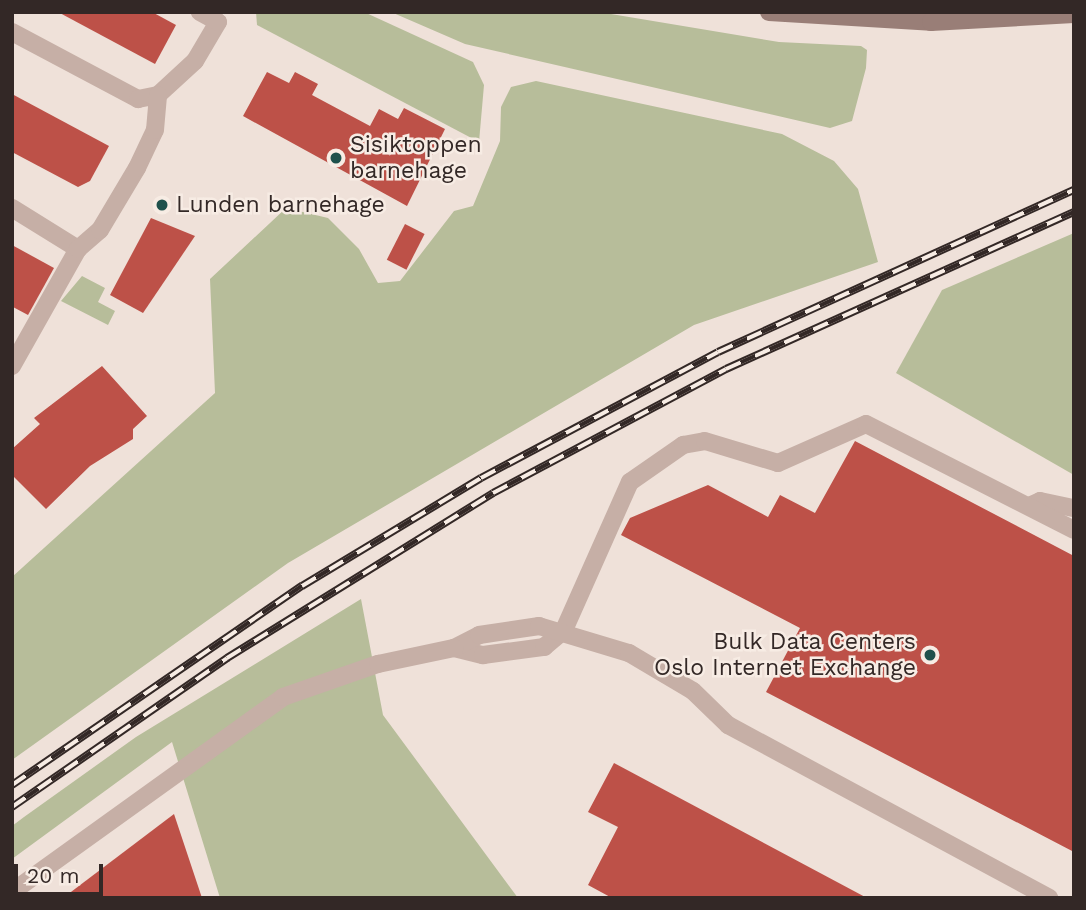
<!DOCTYPE html>
<html>
<head>
<meta charset="utf-8">
<style>
	body { margin:0 }
	#map { position:relative; width:1086px; height:910px; overflow:hidden; background:#efe1d9; font-family:"Work Sans",sans-serif }
	div>[style] { position:absolute }
	.green>* { inset:0; background:#b7bd9a }
	.building>* { inset:0; background:#bd5148; transform-origin:0 0 }
	.lane>* { height:18px; margin:-9px; padding:0 9px; transform-origin:9px; border-radius:9px; background:#c6afa6 }
	.street>* { height:18px; margin:-9px; padding:0 9px; transform-origin:9px; border-radius:9px; background:#c6afa6 }
	.secondary>* { height:18px; margin:-9px; padding:0 9px; transform-origin:9px; border-radius:9px; background:#997e77 }
	.rail>* { height:8px; margin-top:-4px; transform-origin:0; background:repeating-linear-gradient(90deg,#f7ece4 0 16px,#332826 0 32px); box-sizing:border-box; border-block:2px solid #332826 }
	.dots>* { width:19px; height:19px; translate:-50% -50%; box-sizing:border-box; border:4px solid #f7ece4; border-radius:50% }
	span { translate:-50% -50%; white-space:nowrap; text-align:center; line-height:1.15; -webkit-text-stroke:5px #f7ece4; paint-order:stroke }
	.poi-label { font-size:23px; color:#332826 }
	.left { translate:0 -50%; text-align:left }
	.right { translate:-100% -50%; text-align:right }
	.frame { position:absolute; inset:0; border:14px solid #332826; pointer-events:none }
	.scale { position:absolute; left:14px; top:864px; width:89px; height:32px; box-sizing:border-box; border:4px solid #332826; border-top:0; padding-left:9px; font-size:21px; line-height:24px; white-space:nowrap; color:#332826; -webkit-text-stroke:5px #f7ece4; paint-order:stroke }
</style>
</head>
<body>
<div id="map">
	<div class="green">
		<i style="clip-path:polygon(256px 12px,364px 12px,473px 62px,484px 85px,479px 142px,257px 25px)"></i>
		<i style="clip-path:polygon(391px 12px,599px 12px,779px 42px,861px 46px,867px 50px,866px 68px,852px 121px,830px 128px,465px 44px)"></i>
		<i style="clip-path:polygon(536px 81px,782px 134px,834px 161px,858px 189px,878px 262px,694px 325px,288px 563px,12px 760px,12px 577px,215px 393px,210px 279px,286px 208px,328px 218px,359px 249px,378px 283px,400px 281px,454px 211px,473px 206px,500px 141px,501px 107px,511px 87px)"></i>
		<i style="clip-path:polygon(1074px 233px,1074px 475px,896px 373px,942px 290px)"></i>
		<i style="clip-path:polygon(82px 276px,105px 288px,98px 302px,115px 311px,108px 325px,61px 301px)"></i>
		<i style="clip-path:polygon(361px 599px,383px 715px,518px 898px,220px 898px,172px 742px,12px 859px,12px 826px,24px 817px,136px 737px)"></i>
	</div>
	<div class="building">
		<i style="clip-path:polygon(58px 12px,152px 12px,176px 25px,155px 64px)"></i>
		<i style="clip-path:polygon(267px 72px,289px 83px,295px 72px,318px 84px,312px 95px,370px 126px,379px 109px,398px 119px,404px 108px,445px 129px,407px 206px,243px 116px)"></i>
		<i style="clip-path:polygon(12px 94px,109px 146px,90px 181px,78px 187px,12px 152px)"></i>
		<i style="clip-path:polygon(151px 218px,195px 236px,143px 313px,110px 295px)"></i>
		<i style="left:405px;top:224px;width:22px;height:40px;rotate:27deg"></i>
		<i style="clip-path:polygon(12px 245px,54px 268px,28px 315px,13px 307px)"></i>
		<i style="clip-path:polygon(102px 366px,147px 416px,133px 429px,133px 439px,90px 466px,46px 509px,12px 475px,12px 449px,40px 424px,34px 418px)"></i>
		<i style="clip-path:polygon(855px 441px,1074px 556px,1074px 852px,766px 692px,800px 628px,621px 535px,630px 518px,708px 485px,768px 517px,780px 495px,815px 513px)"></i>
		<i style="clip-path:polygon(614px 763px,867px 898px,612px 898px,588px 885px,618px 827px,588px 812px)"></i>
		<i style="clip-path:polygon(174px 814px,202px 898px,63px 898px)"></i>
	</div>
	<div class="lane">
		<i style="left:12px;top:32px;width:143px;rotate:28deg"></i>
		<i style="left:138px;top:99px;width:20px;rotate:-11deg"></i>
		<i style="left:158px;top:95px;width:50px;rotate:-42.6deg"></i>
		<i style="left:195px;top:61px;width:45px;rotate:-59.5deg"></i>
		<i style="left:218px;top:22px;width:21px;rotate:-151deg"></i>
		<i style="left:12px;top:208px;width:78px;rotate:31.8deg"></i>
		<i style="left:12px;top:366px;width:134px;rotate:-60.6deg"></i>
		<i style="left:78px;top:249px;width:29px;rotate:-41deg"></i>
		<i style="left:100px;top:230px;width:72px;rotate:-59.2deg"></i>
		<i style="left:137px;top:168px;width:42px;rotate:-64.7deg"></i>
		<i style="left:155px;top:130px;width:35px;rotate:-85deg"></i>
		<i style="left:1029px;top:506px;width:12px;rotate:-24deg"></i>
		<i style="left:1040px;top:501px;width:35px;rotate:12deg"></i>
		<i style="left:454px;top:648px;width:30px;rotate:14deg"></i>
		<i style="left:483px;top:655px;width:62px;rotate:-7.5deg"></i>
		<i style="left:544px;top:647px;width:26px;rotate:-40deg"></i>
		<i style="left:564px;top:630px;width:162px;rotate:-66deg"></i>
		<i style="left:630px;top:482px;width:65px;rotate:-34.9deg"></i>
		<i style="left:683px;top:445px;width:22px;rotate:-10deg"></i>
		<i style="left:705px;top:441px;width:76px;rotate:16.8deg"></i>
		<i style="left:778px;top:463px;width:96px;rotate:-23.9deg"></i>
		<i style="left:866px;top:424px;width:233px;rotate:27deg"></i>
		<i style="left:454px;top:648px;width:28px;rotate:-27deg"></i>
		<i style="left:479px;top:635px;width:61px;rotate:-8.5deg"></i>
		<i style="left:539px;top:626px;width:94px;rotate:16.7deg"></i>
		<i style="left:629px;top:653px;width:74px;rotate:30.7deg"></i>
		<i style="left:693px;top:691px;width:49px;rotate:44.2deg"></i>
		<i style="left:728px;top:725px;width:365px;rotate:28.3deg"></i>
	</div>
	<div class="street">
		<i style="left:12px;top:892px;width:334px;rotate:-35.7deg"></i>
		<i style="left:283px;top:697px;width:101px;rotate:-19.2deg"></i>
		<i style="left:378px;top:664px;width:78px;rotate:-11.9deg"></i>
	</div>
	<div class="secondary">
		<i style="left:769px;top:12px;width:162px;rotate:3.5deg"></i>
		<i style="left:931px;top:22px;width:143px;rotate:-3.2deg"></i>
	</div>
	<div class="rail">
		<i style="left:12px;top:785px;width:352px;rotate:-34.5deg"></i>
		<i style="left:302px;top:586px;width:209px;rotate:-31.1deg"></i>
		<i style="left:481px;top:478px;width:268px;rotate:-28deg"></i>
		<i style="left:718px;top:352px;width:391px;rotate:-24.5deg"></i>
		<i style="left:12px;top:807px;width:262px;rotate:-34.7deg"></i>
		<i style="left:227px;top:658px;width:313px;rotate:-31.8deg"></i>
		<i style="left:493px;top:493px;width:264px;rotate:-28deg"></i>
		<i style="left:726px;top:369px;width:382px;rotate:-24.3deg"></i>
	</div>
	<div class="dots">
		<i style="left:336px;top:158px;background:#1f514c"></i>
		<i style="left:162px;top:205px;background:#1f514c"></i>
		<i style="left:930px;top:655px;background:#1f514c"></i>
	</div>
	<div class="poi-label">
		<span class="left" style="left:350px;top:158px">Sisiktoppen<br>barnehage</span>
		<span class="left" style="left:176px;top:205px">Lunden barnehage</span>
		<span class="right" style="left:916px;top:655px">Bulk Data Centers<br>Oslo Internet Exchange</span>
	</div>
	<div class="frame"></div>
	<div class="scale">20 m</div>
</div>
</body>
</html>
